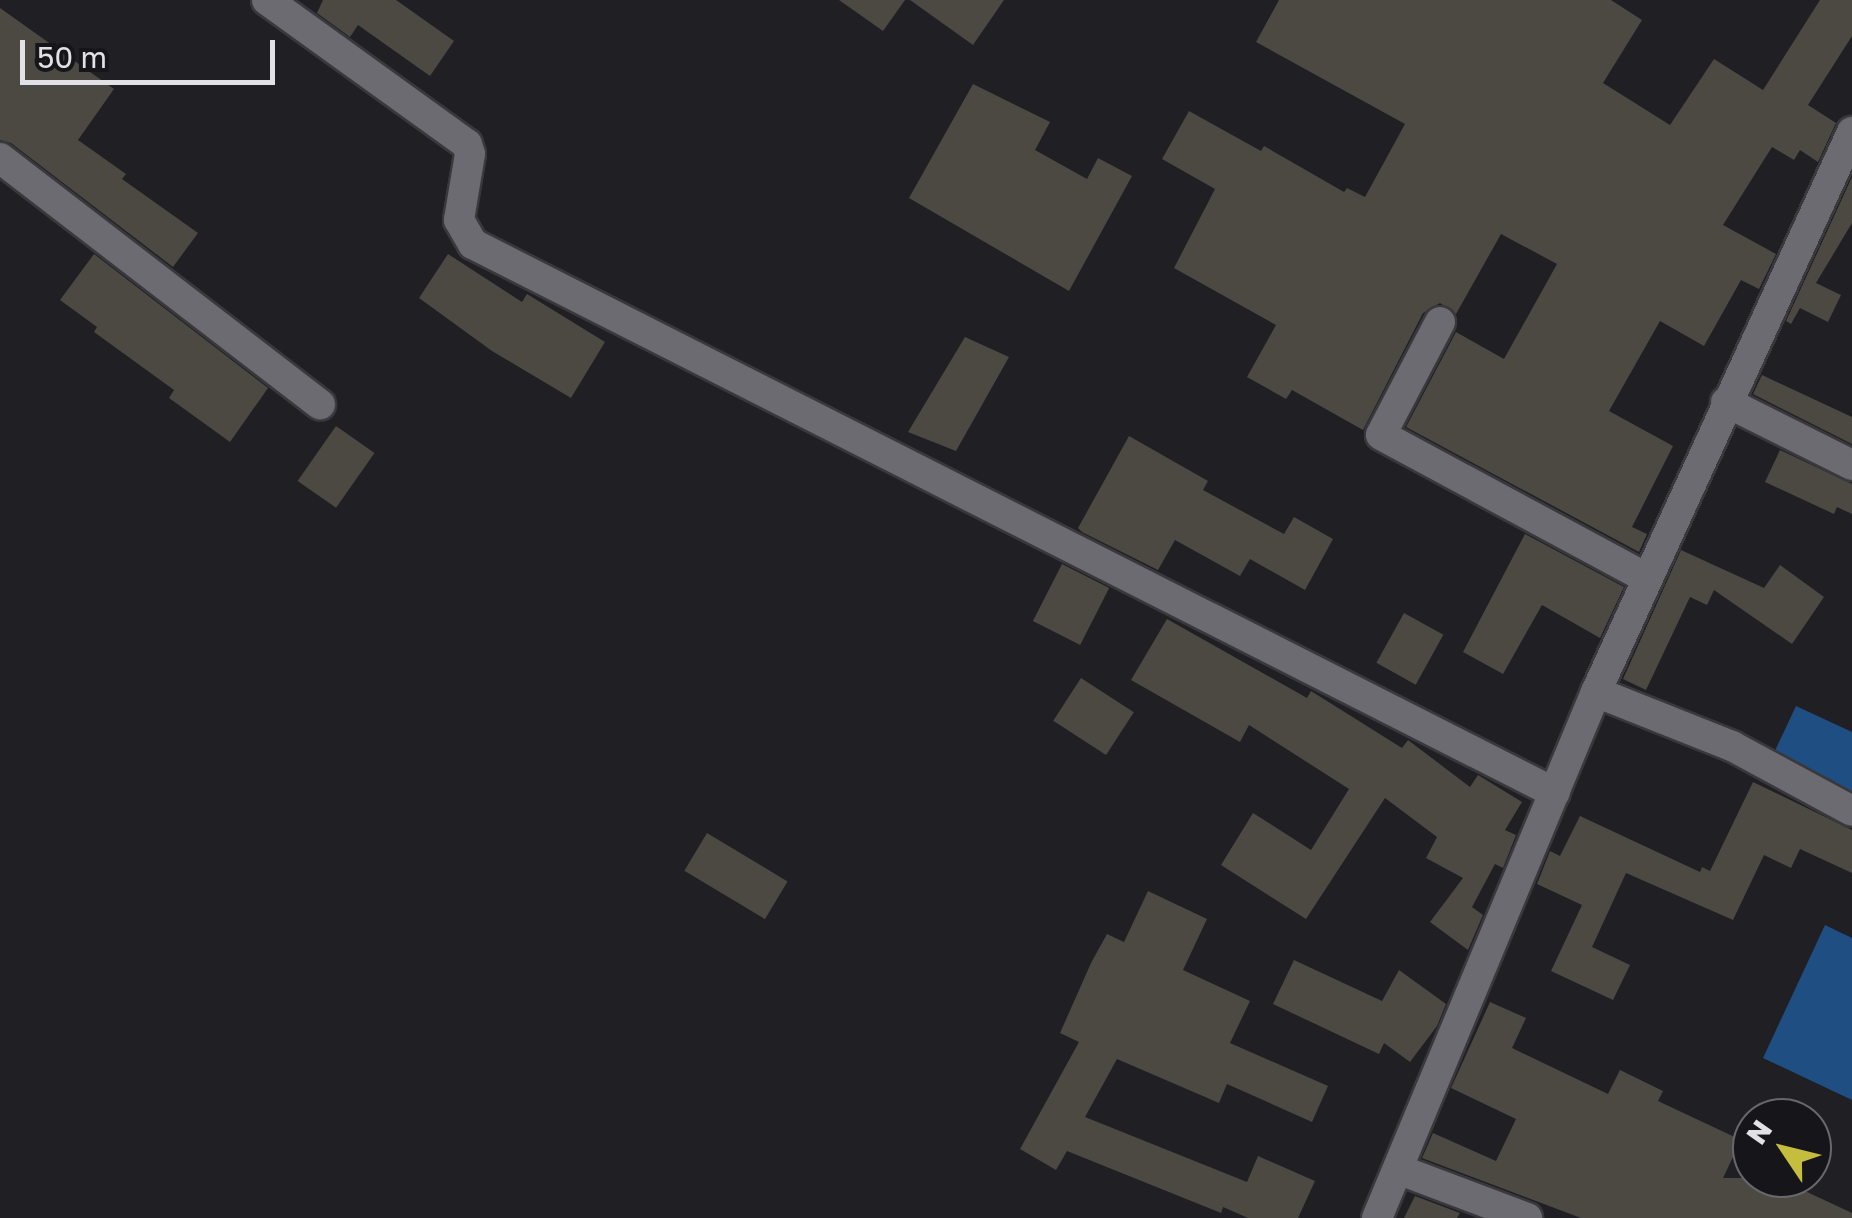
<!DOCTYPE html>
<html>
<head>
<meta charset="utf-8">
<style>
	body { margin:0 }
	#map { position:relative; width:1852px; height:1218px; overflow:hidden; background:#1f1f24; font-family:"Golos Text",sans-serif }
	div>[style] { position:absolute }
	.water>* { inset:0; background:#1f4e82 }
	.building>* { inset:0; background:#4c4943; transform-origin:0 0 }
	.roads { filter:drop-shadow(2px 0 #39393d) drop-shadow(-2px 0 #39393d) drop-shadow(0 2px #39393d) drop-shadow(0 -2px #39393d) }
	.minor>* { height:30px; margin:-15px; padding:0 15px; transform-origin:15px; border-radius:15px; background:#6c6b72 }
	span { translate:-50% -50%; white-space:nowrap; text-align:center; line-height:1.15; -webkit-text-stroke:8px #16151a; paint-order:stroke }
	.north { position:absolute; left:1732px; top:1098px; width:100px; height:100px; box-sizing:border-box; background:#16151a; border:2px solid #68676c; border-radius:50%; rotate:305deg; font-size:28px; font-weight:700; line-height:40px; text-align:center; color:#e2e2e6 }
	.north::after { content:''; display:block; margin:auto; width:35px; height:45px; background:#c4bd3e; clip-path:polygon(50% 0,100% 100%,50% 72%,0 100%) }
	.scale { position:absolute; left:20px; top:40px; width:255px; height:45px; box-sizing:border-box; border:5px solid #e2e2e6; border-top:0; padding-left:12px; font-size:30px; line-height:35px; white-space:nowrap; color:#e2e2e6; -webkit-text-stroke:8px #16151a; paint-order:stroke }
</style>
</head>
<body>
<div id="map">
	<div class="water">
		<i style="clip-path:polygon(1796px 706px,1852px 732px,1852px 795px,1772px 757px)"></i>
		<i style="clip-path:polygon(1825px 925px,1852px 938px,1852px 1100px,1763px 1058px)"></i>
	</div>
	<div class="building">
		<i style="clip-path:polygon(323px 0,396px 0,454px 41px,430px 76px,358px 25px,350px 37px,317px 13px)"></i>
		<i style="clip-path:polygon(839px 0,905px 0,883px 31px)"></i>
		<i style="clip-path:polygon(910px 0,1004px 0,973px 45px)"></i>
		<i style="clip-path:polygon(1279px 0,1611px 0,1642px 20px,1603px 83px,1670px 125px,1714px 59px,1763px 90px,1820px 0,1852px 0,1852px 36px,1808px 105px,1836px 123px,1818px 162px,1800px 150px,1794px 160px,1772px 147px,1723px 225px,1776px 254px,1759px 289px,1741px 280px,1704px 346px,1660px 321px,1609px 411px,1673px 446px,1632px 527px,1647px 534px,1639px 552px,1406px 427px,1456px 332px,1504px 359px,1557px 264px,1501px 234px,1456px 314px,1440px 303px,1423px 313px,1363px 430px,1292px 390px,1286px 399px,1247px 377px,1276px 325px,1174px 268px,1215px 189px,1162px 159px,1189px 111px,1261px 151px,1264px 146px,1344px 192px,1347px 188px,1365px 197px,1405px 124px,1256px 42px)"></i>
		<i style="clip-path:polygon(0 8px,114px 89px,78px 140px,126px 174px,122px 179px,198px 233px,173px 267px,11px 143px,0 140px)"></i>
		<i style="clip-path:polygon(973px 84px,1050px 122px,1035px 150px,1087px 179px,1098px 158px,1132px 176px,1069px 291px,909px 198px)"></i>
		<i style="clip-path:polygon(1852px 177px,1852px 223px,1816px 283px,1841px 295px,1828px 322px,1800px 308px,1791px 324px,1786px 321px)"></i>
		<i style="clip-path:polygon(94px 254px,268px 388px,230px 442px,169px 398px,174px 390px,94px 332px,97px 327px,60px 300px)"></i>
		<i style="clip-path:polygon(448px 254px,522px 302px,527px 294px,605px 342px,571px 398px,492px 351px,419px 298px)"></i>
		<i style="clip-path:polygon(965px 337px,1009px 357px,956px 451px,908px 432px)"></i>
		<i style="clip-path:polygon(1762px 375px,1852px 417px,1852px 444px,1753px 394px)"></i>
		<i style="left:336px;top:426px;width:47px;height:67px;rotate:35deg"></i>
		<i style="clip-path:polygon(1129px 436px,1208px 481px,1203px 490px,1284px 534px,1294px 517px,1333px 539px,1305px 590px,1250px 559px,1240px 576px,1175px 540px,1158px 570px,1082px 532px,1078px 528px)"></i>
		<i style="clip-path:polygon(1780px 450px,1852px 484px,1852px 514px,1837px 507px,1834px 514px,1765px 482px)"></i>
		<i style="clip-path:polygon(1525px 534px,1624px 587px,1600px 638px,1542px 605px,1503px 674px,1463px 652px)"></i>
		<i style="clip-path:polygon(1681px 550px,1764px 588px,1780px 565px,1824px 597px,1792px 644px,1714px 590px,1707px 605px,1690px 597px,1646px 690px,1623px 679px)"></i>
		<i style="left:1062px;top:564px;width:53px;height:64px;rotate:27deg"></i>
		<i style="left:1404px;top:613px;width:45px;height:57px;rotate:29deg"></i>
		<i style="clip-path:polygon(1167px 619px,1307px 698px,1311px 691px,1402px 748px,1408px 740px,1470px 787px,1478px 775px,1522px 802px,1505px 830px,1516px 835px,1503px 868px,1495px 864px,1472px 907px,1483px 915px,1468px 950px,1430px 922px,1463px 878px,1426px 858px,1437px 837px,1385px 798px,1306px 919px,1221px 865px,1253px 813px,1311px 850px,1349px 789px,1249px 725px,1240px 742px,1131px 680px)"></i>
		<i style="left:1081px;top:678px;width:63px;height:51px;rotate:33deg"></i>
		<i style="clip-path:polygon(1753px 782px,1852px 830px,1852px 873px,1800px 849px,1791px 868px,1764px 855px,1733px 920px,1626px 873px,1592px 947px,1630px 965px,1613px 1000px,1551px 971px,1582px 905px,1537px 884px,1550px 851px,1560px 856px,1580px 816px,1700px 872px,1702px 867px,1710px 871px)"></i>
		<i style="left:707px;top:833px;width:94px;height:44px;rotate:31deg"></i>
		<i style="clip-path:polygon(1148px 891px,1207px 919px,1183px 970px,1250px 1001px,1230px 1043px,1328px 1086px,1312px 1122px,1227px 1084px,1219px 1103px,1117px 1059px,1085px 1117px,1247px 1182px,1258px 1156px,1315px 1181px,1298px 1218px,1248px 1218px,1223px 1207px,1221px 1213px,1067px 1151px,1056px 1170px,1020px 1149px,1079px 1042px,1060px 1033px,1091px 963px,1107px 934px,1124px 942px)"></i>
		<i style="clip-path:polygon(1294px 960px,1382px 1001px,1399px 970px,1446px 1004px,1437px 1026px,1410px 1062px,1384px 1043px,1379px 1054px,1273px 1004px)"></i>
		<i style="clip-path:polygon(1490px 1002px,1526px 1018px,1512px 1048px,1608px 1094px,1620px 1070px,1663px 1091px,1658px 1101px,1741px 1140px,1723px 1178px,1811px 1178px,1805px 1191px,1852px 1213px,1852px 1218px,1581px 1218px,1422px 1158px,1433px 1133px,1496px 1161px,1516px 1119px,1451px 1088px)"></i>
		<i style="clip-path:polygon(1415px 1196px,1460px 1213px,1457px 1218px,1404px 1218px)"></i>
	</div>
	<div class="roads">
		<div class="minor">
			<i style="left:267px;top:0;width:246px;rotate:35.8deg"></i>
			<i style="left:467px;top:144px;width:10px;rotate:73deg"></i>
			<i style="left:470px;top:154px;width:67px;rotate:99.5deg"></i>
			<i style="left:459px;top:220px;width:28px;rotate:60deg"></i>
			<i style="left:473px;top:244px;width:1213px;rotate:26.9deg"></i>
			<i style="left:0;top:158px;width:404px;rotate:37.6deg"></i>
			<i style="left:1440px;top:322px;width:127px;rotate:117.6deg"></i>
			<i style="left:1381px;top:435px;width:302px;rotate:28.3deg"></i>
			<i style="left:1726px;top:402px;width:141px;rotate:26.6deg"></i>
			<i style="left:1596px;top:692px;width:146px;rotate:21.7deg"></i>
			<i style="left:1732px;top:746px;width:136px;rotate:28.4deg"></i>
			<i style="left:1400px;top:1170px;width:136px;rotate:20.7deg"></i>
			<i style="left:1377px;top:1218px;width:570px;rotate:-67.4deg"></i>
			<i style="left:1596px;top:692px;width:616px;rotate:-65.43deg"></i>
		</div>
	</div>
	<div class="north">N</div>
	<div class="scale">50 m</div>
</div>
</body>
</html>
